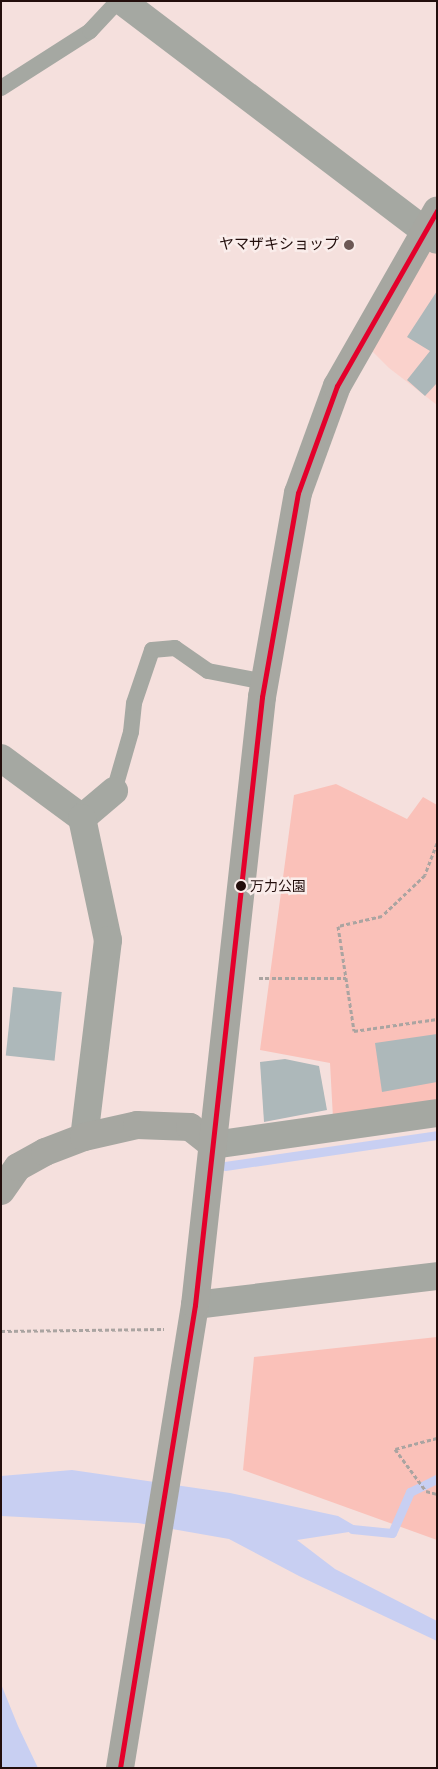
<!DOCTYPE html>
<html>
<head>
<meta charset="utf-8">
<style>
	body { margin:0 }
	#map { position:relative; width:438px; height:1769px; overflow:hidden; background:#f5e0dd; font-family:"Roboto Condensed","Noto Sans JP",sans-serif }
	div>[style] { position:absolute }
	.built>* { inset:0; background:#fad2cc }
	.green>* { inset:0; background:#fac1b9 }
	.water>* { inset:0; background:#c8cff2 }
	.stream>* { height:9px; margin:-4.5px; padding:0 4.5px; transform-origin:4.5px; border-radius:4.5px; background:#c8cff2 }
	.building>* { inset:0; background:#adb8ba; transform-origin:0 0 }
	.path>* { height:3px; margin-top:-1.5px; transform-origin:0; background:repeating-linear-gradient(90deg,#aaa4a1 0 4px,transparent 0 6.5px) }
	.lane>* { height:16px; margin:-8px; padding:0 8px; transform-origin:8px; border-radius:8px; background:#a5a8a2 }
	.street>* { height:28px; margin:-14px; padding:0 14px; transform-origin:14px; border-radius:14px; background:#a5a8a2 }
	.secondary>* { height:28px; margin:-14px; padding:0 14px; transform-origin:14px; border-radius:14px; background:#a6a7a1 }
	.bus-1>* { height:5px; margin:-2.5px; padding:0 2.5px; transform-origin:2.5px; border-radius:2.5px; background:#e4002b }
	.dots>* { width:14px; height:14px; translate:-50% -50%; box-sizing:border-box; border:2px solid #faedeb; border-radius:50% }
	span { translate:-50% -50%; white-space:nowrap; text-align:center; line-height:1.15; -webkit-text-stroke:5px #faedeb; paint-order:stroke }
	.bus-label { font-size:14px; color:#230e0c }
	.left { translate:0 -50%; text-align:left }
	.poi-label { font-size:15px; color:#230e0c }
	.right { translate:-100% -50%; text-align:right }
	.frame { position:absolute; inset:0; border:2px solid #230e0c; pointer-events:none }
</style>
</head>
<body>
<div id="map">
	<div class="built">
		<i style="clip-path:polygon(437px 240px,437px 405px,389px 368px,361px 340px)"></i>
	</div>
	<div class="green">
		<i style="clip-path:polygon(336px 784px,407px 819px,423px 797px,437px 805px,437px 1100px,333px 1118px,330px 1063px,260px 1050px,294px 795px)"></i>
		<i style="clip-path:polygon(437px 1337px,437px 1540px,243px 1470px,254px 1357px)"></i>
	</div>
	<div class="water">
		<i style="clip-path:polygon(72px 1470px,230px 1493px,338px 1516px,362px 1530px,297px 1540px,335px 1569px,437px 1621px,437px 1641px,299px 1576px,229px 1539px,138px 1523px,1px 1516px,1px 1476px)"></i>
		<i style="clip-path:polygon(1px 1684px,18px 1726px,38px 1768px,1px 1768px)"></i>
	</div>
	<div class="stream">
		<i style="left:225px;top:1166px;width:214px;rotate:-8.3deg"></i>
		<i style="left:352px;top:1529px;width:40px;rotate:5.7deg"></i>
		<i style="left:392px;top:1533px;width:45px;rotate:-66.3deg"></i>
		<i style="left:410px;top:1492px;width:30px;rotate:-26deg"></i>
	</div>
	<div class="building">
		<i style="clip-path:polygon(437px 291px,437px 383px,425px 396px,407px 380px,430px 351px,407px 337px)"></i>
		<i style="left:13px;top:987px;width:49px;height:69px;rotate:6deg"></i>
		<i style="clip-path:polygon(437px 1034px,437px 1082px,382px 1092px,375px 1043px)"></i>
		<i style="clip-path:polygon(285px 1059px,319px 1066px,327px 1110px,264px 1122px,260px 1062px)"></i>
	</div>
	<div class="path">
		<i style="left:437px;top:843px;width:34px;rotate:111deg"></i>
		<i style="left:425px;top:875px;width:59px;rotate:136.4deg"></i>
		<i style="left:382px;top:916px;width:45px;rotate:167.2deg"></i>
		<i style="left:338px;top:926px;width:106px;rotate:81.3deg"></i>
		<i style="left:354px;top:1031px;width:84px;rotate:-8.2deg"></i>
		<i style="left:259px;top:978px;width:87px"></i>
		<i style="left:1px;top:1331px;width:163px;rotate:-0.7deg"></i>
		<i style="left:437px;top:1438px;width:43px;rotate:165.3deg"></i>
		<i style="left:395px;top:1449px;width:52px;rotate:53.6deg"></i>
		<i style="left:426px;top:1491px;width:11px;rotate:15deg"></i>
	</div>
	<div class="lane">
		<i style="left:1px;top:88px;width:106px;rotate:-32.6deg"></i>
		<i style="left:90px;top:31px;width:41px;rotate:-47deg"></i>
		<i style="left:114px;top:791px;width:61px;rotate:-73.9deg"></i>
		<i style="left:131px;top:732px;width:29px;rotate:-84deg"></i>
		<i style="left:134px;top:703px;width:56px;rotate:-71.2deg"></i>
		<i style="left:152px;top:650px;width:23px;rotate:-5deg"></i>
		<i style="left:175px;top:648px;width:40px;rotate:34.9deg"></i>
		<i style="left:208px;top:671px;width:58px;rotate:10.9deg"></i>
	</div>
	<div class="street">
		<i style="left:122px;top:1px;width:395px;rotate:37.2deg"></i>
		<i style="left:1px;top:758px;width:101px;rotate:36.5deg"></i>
		<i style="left:82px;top:818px;width:42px;rotate:-40.2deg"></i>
		<i style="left:82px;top:818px;width:125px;rotate:78deg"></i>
		<i style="left:108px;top:940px;width:198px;rotate:96.9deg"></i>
		<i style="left:213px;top:1145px;width:226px;rotate:-8.1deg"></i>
		<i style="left:195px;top:1305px;width:244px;rotate:-6.8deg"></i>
	</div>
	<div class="secondary">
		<i style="left:1px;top:1191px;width:29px;rotate:-55deg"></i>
		<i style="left:18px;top:1167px;width:31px;rotate:-29deg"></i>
		<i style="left:45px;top:1152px;width:42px;rotate:-21deg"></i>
		<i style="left:84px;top:1137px;width:54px;rotate:-12.8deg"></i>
		<i style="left:137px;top:1125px;width:53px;rotate:2.2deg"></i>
		<i style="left:190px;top:1127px;width:29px;rotate:38deg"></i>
		<i style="left:120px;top:1768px;width:469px;rotate:-80.8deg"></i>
		<i style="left:195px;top:1305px;width:612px;rotate:-83.71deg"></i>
		<i style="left:262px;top:697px;width:207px;rotate:-80deg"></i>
		<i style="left:298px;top:493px;width:114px;rotate:-70deg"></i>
		<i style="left:337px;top:386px;width:202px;rotate:-60.3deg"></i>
	</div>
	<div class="bus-1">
		<i style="left:120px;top:1768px;width:469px;rotate:-80.8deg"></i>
		<i style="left:195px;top:1305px;width:612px;rotate:-83.71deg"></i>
		<i style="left:262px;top:697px;width:207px;rotate:-80deg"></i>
		<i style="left:298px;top:493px;width:114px;rotate:-70deg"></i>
		<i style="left:337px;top:386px;width:202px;rotate:-60.3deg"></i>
	</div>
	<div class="dots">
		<i style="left:349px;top:245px;background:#6c5855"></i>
		<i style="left:241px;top:886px;background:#230e0c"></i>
	</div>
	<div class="bus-label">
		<span class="left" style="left:250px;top:886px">万力公園</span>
	</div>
	<div class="poi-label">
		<span class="right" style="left:339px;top:245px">ヤマザキショップ</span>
	</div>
	<div class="frame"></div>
</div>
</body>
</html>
